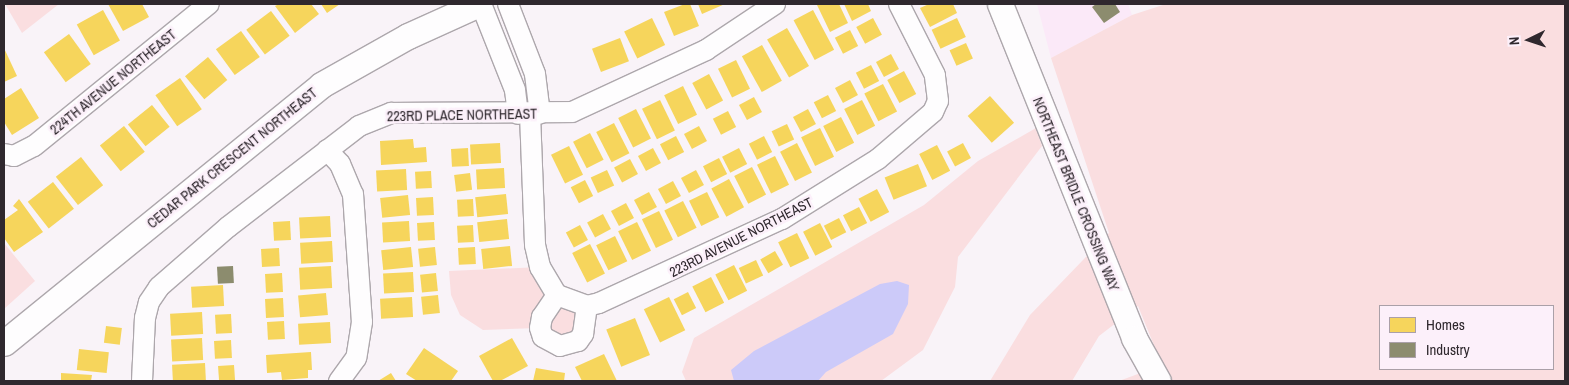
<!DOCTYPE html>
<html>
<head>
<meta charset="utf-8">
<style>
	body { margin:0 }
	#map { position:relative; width:1569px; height:385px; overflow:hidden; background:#f9f3f8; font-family:"Archivo Narrow",sans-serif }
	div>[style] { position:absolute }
	.built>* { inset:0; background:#fbe9f8 }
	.green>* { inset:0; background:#fadee0 }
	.water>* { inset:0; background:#cccaf9 }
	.homes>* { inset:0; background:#f6d55c; transform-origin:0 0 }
	.industry>* { inset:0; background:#8c8c6e; transform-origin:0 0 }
	.roads { filter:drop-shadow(1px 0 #ada7ac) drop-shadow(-1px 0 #ada7ac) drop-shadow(0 1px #ada7ac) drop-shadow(0 -1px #ada7ac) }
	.minor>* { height:20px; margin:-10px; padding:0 10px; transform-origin:10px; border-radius:10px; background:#fefdfe }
	.tertiary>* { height:25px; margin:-12.5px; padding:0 12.5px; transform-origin:12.5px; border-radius:12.5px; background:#fefdfe }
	span { translate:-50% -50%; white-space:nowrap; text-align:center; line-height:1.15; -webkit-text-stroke:5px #fcf0fa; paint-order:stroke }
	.street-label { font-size:14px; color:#2f282e }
	.frame { position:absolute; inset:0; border:5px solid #2f282e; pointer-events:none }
	.legend { position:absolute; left:1379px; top:305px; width:175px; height:65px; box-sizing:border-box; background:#fcf0fa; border:1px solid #aaa0a8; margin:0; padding:6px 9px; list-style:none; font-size:15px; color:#2f282e }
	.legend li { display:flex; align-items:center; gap:10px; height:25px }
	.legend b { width:25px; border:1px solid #aaa0a8 }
	.north { position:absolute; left:1504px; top:15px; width:50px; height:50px; -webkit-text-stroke:4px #fcf0fa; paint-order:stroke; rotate:266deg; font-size:14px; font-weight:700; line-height:20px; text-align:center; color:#2f282e }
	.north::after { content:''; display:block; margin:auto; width:18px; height:22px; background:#2f282e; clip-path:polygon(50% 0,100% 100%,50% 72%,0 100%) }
</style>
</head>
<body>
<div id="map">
	<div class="built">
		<i style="clip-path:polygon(1037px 4px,1128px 4px,1132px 15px,1051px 58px)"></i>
	</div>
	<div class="green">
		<i style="clip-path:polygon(5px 4px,59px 4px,22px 33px)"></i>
		<i style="clip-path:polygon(evenodd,1166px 4px,1565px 4px,1565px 381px,1119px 381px,1162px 365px,1138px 306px,1099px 336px,1072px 381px,990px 381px,1030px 315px,1109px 233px,1051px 58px,1132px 15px,1166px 4px,1380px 306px,1553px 306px,1553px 369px,1380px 369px,1380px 306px)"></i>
		<i style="clip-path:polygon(1036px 128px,1042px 146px,958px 257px,955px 287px,923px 350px,881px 381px,686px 381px,682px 372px,694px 338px,924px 205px,978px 161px)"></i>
		<i style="clip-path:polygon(4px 243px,35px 281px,4px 309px)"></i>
		<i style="clip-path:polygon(540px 267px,545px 278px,587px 306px,570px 345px,539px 328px,483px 330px,460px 315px,451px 295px,449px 271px)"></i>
	</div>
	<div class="water">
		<i style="clip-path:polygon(897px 281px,909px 285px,908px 304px,893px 334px,826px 372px,818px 381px,734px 381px,731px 370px,754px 351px,880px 284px)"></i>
	</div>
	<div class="homes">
		<i style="clip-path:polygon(108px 4px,142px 4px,149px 17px,123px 31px)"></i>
		<i style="clip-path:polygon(279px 4px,311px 4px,319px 14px,295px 33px,275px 6px)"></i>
		<i style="clip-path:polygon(321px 4px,340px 4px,327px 13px)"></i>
		<i style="clip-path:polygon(685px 4px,690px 4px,699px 26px,674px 36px,664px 12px)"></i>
		<i style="clip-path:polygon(698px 4px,725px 4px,702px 14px)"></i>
		<i style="clip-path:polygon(820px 4px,839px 4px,848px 23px,830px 32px,817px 5px)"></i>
		<i style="clip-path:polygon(844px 4px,868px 4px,871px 11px,852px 21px)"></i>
		<i style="clip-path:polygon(929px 4px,953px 4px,957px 13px,930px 27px,920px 8px)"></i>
		<i style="left:103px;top:10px;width:35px;height:30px;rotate:61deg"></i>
		<i style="left:813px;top:10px;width:45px;height:22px;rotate:62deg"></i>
		<i style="left:271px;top:11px;width:31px;height:31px;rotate:53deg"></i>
		<i style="left:652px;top:18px;width:30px;height:31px;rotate:64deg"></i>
		<i style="left:873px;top:18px;width:19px;height:19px;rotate:62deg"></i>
		<i style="left:957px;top:18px;width:21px;height:28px;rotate:65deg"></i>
		<i style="left:787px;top:28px;width:44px;height:23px;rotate:60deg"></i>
		<i style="left:850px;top:30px;width:18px;height:17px;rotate:63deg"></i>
		<i style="left:241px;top:31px;width:32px;height:31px;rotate:54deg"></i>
		<i style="left:69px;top:34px;width:37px;height:31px;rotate:54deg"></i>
		<i style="left:620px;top:38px;width:25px;height:30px;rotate:69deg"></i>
		<i style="left:966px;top:43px;width:17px;height:18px;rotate:66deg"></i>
		<i style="left:762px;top:45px;width:41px;height:23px;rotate:61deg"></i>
		<i style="clip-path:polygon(4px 48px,17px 76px,4px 82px)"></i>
		<i style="left:891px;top:54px;width:17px;height:17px;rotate:62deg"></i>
		<i style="left:208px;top:57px;width:30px;height:30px;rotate:50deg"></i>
		<i style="left:736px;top:60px;width:32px;height:20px;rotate:64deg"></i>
		<i style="left:871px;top:65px;width:18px;height:17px;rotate:63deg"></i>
		<i style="left:904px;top:71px;width:26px;height:19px;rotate:62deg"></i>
		<i style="left:709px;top:74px;width:30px;height:19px;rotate:62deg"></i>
		<i style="left:180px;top:78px;width:38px;height:30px;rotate:55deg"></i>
		<i style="left:850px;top:80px;width:17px;height:17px;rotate:62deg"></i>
		<i style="left:883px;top:84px;width:31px;height:21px;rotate:63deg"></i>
		<i style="left:683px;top:86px;width:32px;height:21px;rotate:64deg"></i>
		<i style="clip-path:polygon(21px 88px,39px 118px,12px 135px,4px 122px,4px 99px)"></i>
		<i style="left:828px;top:95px;width:18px;height:16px;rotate:63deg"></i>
		<i style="left:990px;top:96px;width:36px;height:30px;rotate:48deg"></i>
		<i style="left:754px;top:97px;width:17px;height:17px;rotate:62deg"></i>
		<i style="left:660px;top:100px;width:34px;height:20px;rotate:64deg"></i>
		<i style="left:862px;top:100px;width:29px;height:20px;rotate:63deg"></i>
		<i style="left:152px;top:105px;width:28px;height:31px;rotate:51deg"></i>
		<i style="left:636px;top:109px;width:33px;height:20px;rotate:63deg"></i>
		<i style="left:808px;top:109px;width:17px;height:17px;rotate:62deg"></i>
		<i style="left:728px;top:111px;width:18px;height:17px;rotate:63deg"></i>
		<i style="left:841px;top:117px;width:29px;height:20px;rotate:63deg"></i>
		<i style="left:614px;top:123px;width:34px;height:20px;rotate:63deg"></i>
		<i style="left:787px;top:124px;width:17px;height:17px;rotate:65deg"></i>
		<i style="left:124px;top:126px;width:33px;height:31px;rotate:51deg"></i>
		<i style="left:699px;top:126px;width:17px;height:17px;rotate:62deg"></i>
		<i style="left:820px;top:128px;width:32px;height:21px;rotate:64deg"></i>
		<i style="left:590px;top:133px;width:30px;height:19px;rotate:63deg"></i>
		<i style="left:676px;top:136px;width:18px;height:18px;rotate:63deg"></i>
		<i style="left:764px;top:136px;width:18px;height:17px;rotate:63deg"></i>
		<i style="clip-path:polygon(413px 139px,414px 148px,426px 147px,427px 162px,381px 165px,380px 141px)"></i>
		<i style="left:500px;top:143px;width:20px;height:30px;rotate:87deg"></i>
		<i style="left:797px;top:143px;width:33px;height:19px;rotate:63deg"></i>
		<i style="left:963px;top:143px;width:17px;height:18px;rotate:62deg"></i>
		<i style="left:937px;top:145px;width:29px;height:20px;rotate:63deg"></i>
		<i style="left:569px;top:146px;width:32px;height:20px;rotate:64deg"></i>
		<i style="left:468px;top:148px;width:18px;height:17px;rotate:87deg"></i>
		<i style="left:653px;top:148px;width:17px;height:17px;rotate:62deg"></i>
		<i style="left:739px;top:148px;width:18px;height:19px;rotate:63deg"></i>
		<i style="left:775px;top:156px;width:32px;height:20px;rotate:64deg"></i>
		<i style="left:81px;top:157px;width:36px;height:32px;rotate:52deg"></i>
		<i style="left:719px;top:158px;width:18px;height:18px;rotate:63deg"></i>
		<i style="left:630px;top:159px;width:17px;height:18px;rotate:62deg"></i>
		<i style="left:918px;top:164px;width:24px;height:36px;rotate:68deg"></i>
		<i style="left:752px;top:167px;width:31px;height:20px;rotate:63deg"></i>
		<i style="left:504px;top:168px;width:20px;height:28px;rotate:87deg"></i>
		<i style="left:406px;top:169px;width:21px;height:30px;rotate:87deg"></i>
		<i style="left:607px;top:170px;width:17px;height:18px;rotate:65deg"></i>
		<i style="left:696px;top:170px;width:17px;height:17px;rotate:62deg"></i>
		<i style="left:431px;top:171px;width:17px;height:16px;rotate:87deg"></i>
		<i style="left:470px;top:173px;width:17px;height:16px;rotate:83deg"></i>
		<i style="left:729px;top:179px;width:32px;height:20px;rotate:62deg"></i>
		<i style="left:585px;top:180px;width:18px;height:16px;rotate:63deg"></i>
		<i style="left:673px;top:181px;width:17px;height:17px;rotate:62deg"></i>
		<i style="left:53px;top:182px;width:34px;height:32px;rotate:52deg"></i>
		<i style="left:877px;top:189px;width:26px;height:21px;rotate:62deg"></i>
		<i style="left:649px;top:192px;width:17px;height:17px;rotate:62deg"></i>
		<i style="left:707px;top:192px;width:28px;height:20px;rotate:64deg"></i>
		<i style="left:506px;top:194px;width:20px;height:31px;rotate:84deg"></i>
		<i style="left:408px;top:195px;width:20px;height:28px;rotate:84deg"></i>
		<i style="left:433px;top:197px;width:18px;height:17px;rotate:87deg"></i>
		<i style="clip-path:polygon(19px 199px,43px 232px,14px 252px,4px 238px,4px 220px,18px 210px,13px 206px)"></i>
		<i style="left:473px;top:199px;width:17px;height:16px;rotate:87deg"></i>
		<i style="left:683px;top:201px;width:30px;height:21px;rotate:63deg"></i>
		<i style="left:626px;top:203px;width:17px;height:17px;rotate:62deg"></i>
		<i style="left:859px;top:207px;width:18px;height:18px;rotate:63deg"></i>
		<i style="left:659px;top:211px;width:32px;height:19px;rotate:64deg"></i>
		<i style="left:603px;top:214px;width:17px;height:18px;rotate:62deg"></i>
		<i style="left:330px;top:216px;width:21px;height:31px;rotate:87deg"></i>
		<i style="left:839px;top:218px;width:16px;height:17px;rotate:63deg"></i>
		<i style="left:507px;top:219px;width:20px;height:30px;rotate:84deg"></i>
		<i style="left:290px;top:221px;width:19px;height:17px;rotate:87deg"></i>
		<i style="left:409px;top:221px;width:20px;height:27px;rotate:87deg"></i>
		<i style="left:434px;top:222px;width:18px;height:17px;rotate:87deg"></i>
		<i style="left:637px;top:222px;width:32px;height:21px;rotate:64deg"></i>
		<i style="left:820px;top:223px;width:27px;height:19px;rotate:63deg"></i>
		<i style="left:473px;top:225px;width:17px;height:16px;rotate:87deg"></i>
		<i style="left:580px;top:225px;width:17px;height:16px;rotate:62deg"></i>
		<i style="left:797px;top:233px;width:28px;height:21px;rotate:64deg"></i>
		<i style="left:615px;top:236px;width:28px;height:21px;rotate:64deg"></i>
		<i style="left:332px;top:241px;width:21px;height:32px;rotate:87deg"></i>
		<i style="left:590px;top:244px;width:33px;height:20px;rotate:63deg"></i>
		<i style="left:510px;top:246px;width:20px;height:29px;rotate:84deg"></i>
		<i style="left:411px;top:247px;width:20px;height:30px;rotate:84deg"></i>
		<i style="left:435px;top:247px;width:18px;height:17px;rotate:84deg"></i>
		<i style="left:475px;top:247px;width:17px;height:17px;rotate:87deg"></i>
		<i style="left:279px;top:248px;width:18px;height:18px;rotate:87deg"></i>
		<i style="left:775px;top:251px;width:16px;height:17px;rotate:60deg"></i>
		<i style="left:756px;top:260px;width:17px;height:19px;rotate:65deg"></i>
		<i style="left:734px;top:265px;width:29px;height:21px;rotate:63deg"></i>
		<i style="left:331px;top:266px;width:22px;height:32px;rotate:87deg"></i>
		<i style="left:413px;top:272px;width:20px;height:30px;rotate:87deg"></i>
		<i style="left:282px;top:273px;width:19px;height:17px;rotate:87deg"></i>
		<i style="left:436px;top:273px;width:18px;height:16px;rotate:84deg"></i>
		<i style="left:711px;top:277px;width:29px;height:21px;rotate:63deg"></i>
		<i style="left:223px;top:285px;width:21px;height:32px;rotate:87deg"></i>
		<i style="left:688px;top:292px;width:18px;height:16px;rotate:63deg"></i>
		<i style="left:326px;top:293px;width:22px;height:28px;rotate:85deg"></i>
		<i style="left:438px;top:295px;width:18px;height:17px;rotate:84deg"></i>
		<i style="left:412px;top:297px;width:20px;height:32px;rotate:87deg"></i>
		<i style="left:669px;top:297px;width:37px;height:28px;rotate:64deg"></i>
		<i style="left:283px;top:298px;width:19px;height:18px;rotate:87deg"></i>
		<i style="left:202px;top:312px;width:22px;height:32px;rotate:87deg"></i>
		<i style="left:231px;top:314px;width:19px;height:16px;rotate:87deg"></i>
		<i style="left:635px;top:318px;width:40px;height:31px;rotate:68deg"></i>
		<i style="left:284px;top:321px;width:18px;height:17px;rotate:87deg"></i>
		<i style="left:330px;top:322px;width:21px;height:32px;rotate:87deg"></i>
		<i style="left:106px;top:326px;width:16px;height:17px;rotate:7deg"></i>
		<i style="left:202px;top:338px;width:22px;height:31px;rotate:87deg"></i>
		<i style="clip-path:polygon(512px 338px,528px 366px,500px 381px,493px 381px,479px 356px)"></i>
		<i style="left:231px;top:340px;width:18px;height:17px;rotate:87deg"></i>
		<i style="clip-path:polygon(424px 348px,458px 371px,451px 381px,417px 381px,406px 374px)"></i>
		<i style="left:79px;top:349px;width:30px;height:21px;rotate:6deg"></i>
		<i style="clip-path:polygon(311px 352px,312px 370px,308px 370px,308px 378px,282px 380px,281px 372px,267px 373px,266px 355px)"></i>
		<i style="clip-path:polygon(604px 354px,617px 381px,582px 381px,575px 367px)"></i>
		<i style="left:205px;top:363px;width:18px;height:33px;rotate:87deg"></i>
		<i style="left:234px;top:365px;width:16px;height:16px;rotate:86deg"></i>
		<i style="clip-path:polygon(536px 368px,565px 373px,564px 381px,533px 381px)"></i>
		<i style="clip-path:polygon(61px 373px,92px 375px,91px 381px,61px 381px)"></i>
		<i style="clip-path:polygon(391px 373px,396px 381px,378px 381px)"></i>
	</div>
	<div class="industry">
		<i style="clip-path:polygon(1096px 4px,1115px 4px,1120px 12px,1104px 23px,1092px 7px)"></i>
		<i style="left:233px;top:266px;width:17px;height:16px;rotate:87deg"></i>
	</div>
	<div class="roads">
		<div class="minor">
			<i style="left:481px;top:4px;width:92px;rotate:68.4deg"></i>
			<i style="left:515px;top:90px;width:24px;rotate:83deg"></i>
			<i style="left:508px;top:4px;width:75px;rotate:68.9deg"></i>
			<i style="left:535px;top:74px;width:40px;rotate:82.9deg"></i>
			<i style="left:530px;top:114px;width:131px;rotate:87.8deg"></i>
			<i style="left:535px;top:245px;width:23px;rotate:77deg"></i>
			<i style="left:540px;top:267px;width:33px;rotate:59deg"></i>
			<i style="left:557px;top:295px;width:32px;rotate:20deg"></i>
			<i style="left:587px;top:306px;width:12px;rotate:-14deg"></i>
			<i style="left:599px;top:303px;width:201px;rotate:-24.7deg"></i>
			<i style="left:782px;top:219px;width:113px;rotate:-32deg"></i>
			<i style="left:878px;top:159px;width:72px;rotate:-40.5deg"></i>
			<i style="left:933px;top:112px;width:12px;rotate:-66deg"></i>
			<i style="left:938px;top:101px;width:26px;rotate:-97deg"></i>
			<i style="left:935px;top:75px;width:80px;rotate:-116.9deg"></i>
			<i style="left:327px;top:150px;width:19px;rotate:47deg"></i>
			<i style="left:340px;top:164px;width:33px;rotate:67deg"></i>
			<i style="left:353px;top:194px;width:128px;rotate:86deg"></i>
			<i style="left:362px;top:322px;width:36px;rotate:99deg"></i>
			<i style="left:356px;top:358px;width:29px;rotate:126deg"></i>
			<i style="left:4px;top:154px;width:10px;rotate:11deg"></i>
			<i style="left:14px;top:156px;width:22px;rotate:-27deg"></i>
			<i style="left:34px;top:146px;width:225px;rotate:-39.1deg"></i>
			<i style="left:557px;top:295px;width:27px;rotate:124deg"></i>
			<i style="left:542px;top:317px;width:11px;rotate:100deg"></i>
			<i style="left:540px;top:328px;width:9px;rotate:72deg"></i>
			<i style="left:543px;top:337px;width:19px;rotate:28deg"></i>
			<i style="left:560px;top:346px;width:19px;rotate:-16deg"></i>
			<i style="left:578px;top:341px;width:9px;rotate:-54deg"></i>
			<i style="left:583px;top:334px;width:28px;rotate:-82deg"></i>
			<i style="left:142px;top:381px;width:63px;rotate:-87.3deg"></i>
			<i style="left:145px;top:318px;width:16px;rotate:-76deg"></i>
			<i style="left:149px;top:302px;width:18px;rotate:-56deg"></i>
			<i style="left:159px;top:287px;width:91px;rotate:-41deg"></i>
			<i style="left:228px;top:227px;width:165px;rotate:-37.6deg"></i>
			<i style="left:359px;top:126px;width:35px;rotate:-22deg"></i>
			<i style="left:391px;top:113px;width:181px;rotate:-0.3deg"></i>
			<i style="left:572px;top:112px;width:148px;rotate:-24.8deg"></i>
			<i style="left:706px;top:50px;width:83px;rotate:-33.7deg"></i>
		</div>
		<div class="tertiary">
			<i style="left:1000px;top:4px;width:360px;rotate:68.1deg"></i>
			<i style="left:1134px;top:338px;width:49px;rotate:60.8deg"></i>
			<i style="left:4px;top:343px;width:409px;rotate:-39.1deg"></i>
			<i style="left:321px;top:85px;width:100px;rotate:-29.4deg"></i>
			<i style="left:408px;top:36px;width:78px;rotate:-24.3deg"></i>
		</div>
	</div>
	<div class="street-label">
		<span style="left:113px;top:82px;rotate:-39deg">224TH AVENUE NORTHEAST</span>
		<span style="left:462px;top:115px;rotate:-1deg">223RD PLACE NORTHEAST</span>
		<span style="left:232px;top:158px;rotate:-39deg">CEDAR PARK CRESCENT NORTHEAST</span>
		<span style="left:1076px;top:194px;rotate:68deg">NORTHEAST BRIDLE CROSSING WAY</span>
		<span style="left:741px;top:237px;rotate:-27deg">223RD AVENUE NORTHEAST</span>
	</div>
	<div class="frame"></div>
	<ul class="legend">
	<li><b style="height:14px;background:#f6d55c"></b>Homes</li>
	<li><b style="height:14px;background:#8c8c6e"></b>Industry</li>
	</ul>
	<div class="north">N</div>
</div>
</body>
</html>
